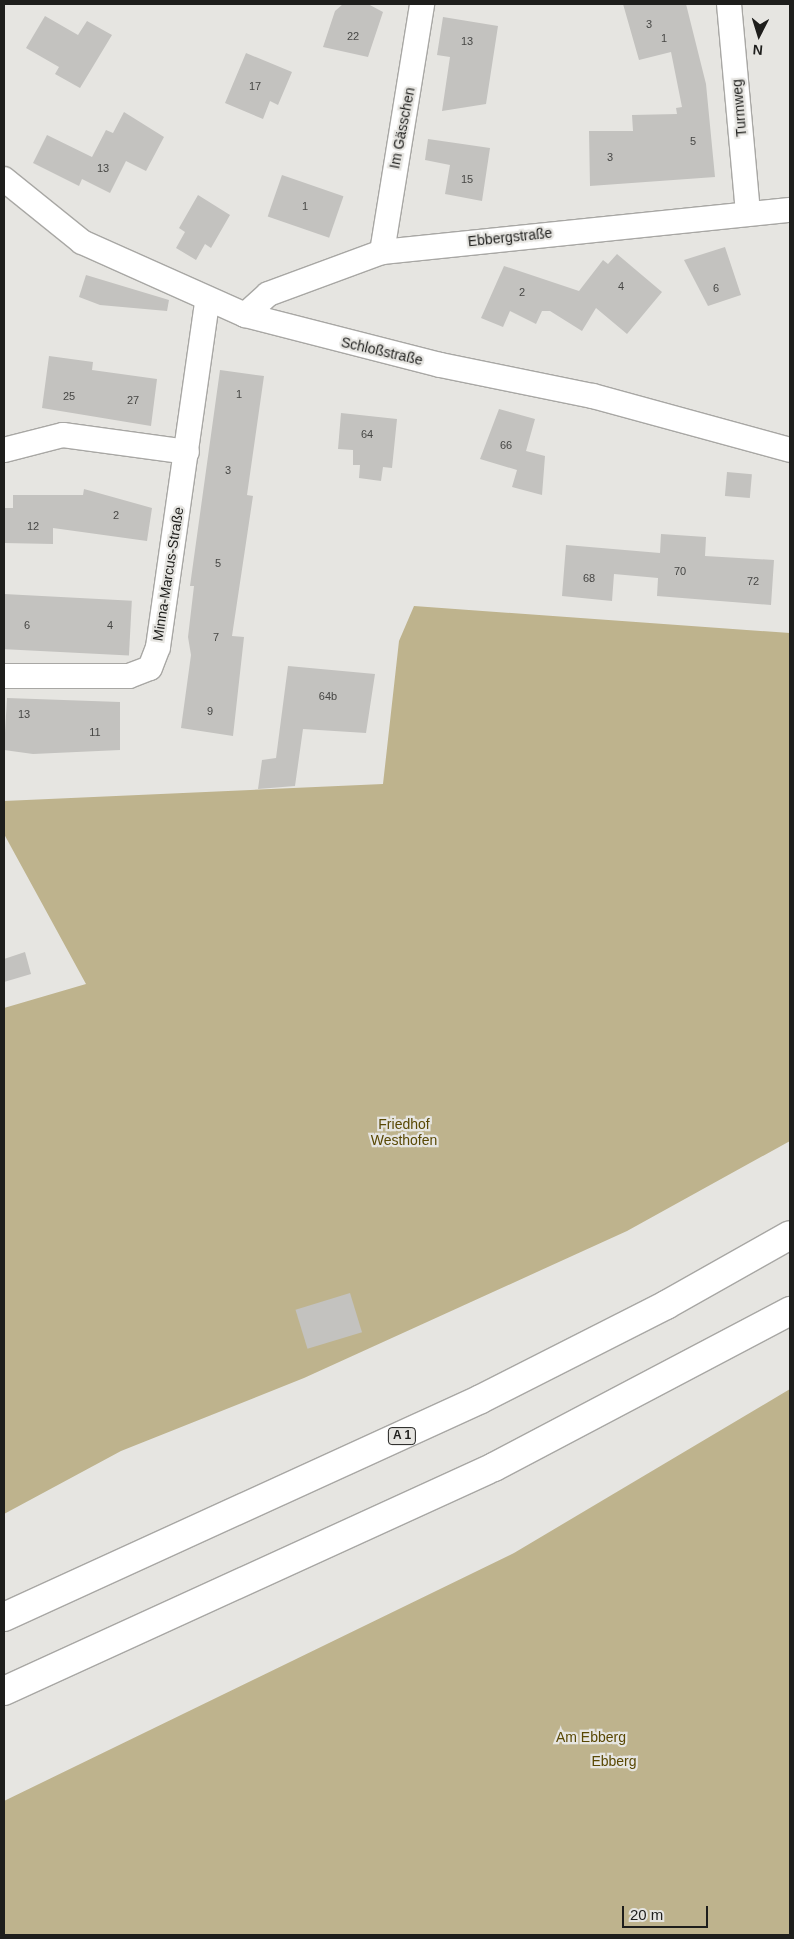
<!DOCTYPE html>
<html>
<head>
<meta charset="utf-8">
<style>
	body { margin:0 }
	#map { position:relative; width:794px; height:1939px; overflow:hidden; background:#e6e5e1; font-family:Arial,sans-serif }
	div>[style] { position:absolute }
	.green>* { inset:0; background:#beb38d }
	.building>* { inset:0; background:#c3c2bf; transform-origin:0 0 }
	.roads { filter:drop-shadow(1px 0 #a8a7a4) drop-shadow(-1px 0 #a8a7a4) drop-shadow(0 1px #a8a7a4) drop-shadow(0 -1px #a8a7a4) }
	.minor>* { height:24px; margin:-12px; padding:0 12px; transform-origin:12px; border-radius:12px; background:#fff }
	.motorway>* { height:28px; margin:-14px; padding:0 14px; transform-origin:14px; border-radius:14px; background:#fff }
	span { translate:-50% -50%; white-space:nowrap; text-align:center; line-height:1.15; -webkit-text-stroke:4.5px #e6e5e1; paint-order:stroke }
	.number-label { font-size:11px; color:#474745 }
	.number-label span { -webkit-text-stroke-width:0 }
	.shield-label span { padding:1px 4px; background:#e6e5e1; border:1px solid; border-radius:4px; -webkit-text-stroke-width:0 }
	.shield-label { font-size:12px; color:#1e1e1c; font-weight:700 }
	.street-label { font-size:14px; color:#1e1e1c }
	.park-label { font-size:14px; color:#594804 }
	.frame { position:absolute; inset:0; border:5px solid #1e1e1c; pointer-events:none }
	.north { position:absolute; left:734px; top:10px; width:50px; height:50px; -webkit-text-stroke:4px #e6e5e1; paint-order:stroke; rotate:185deg; font-size:14px; font-weight:700; line-height:20px; text-align:center; color:#1e1e1c }
	.north::after { content:''; display:block; margin:auto; width:18px; height:22px; background:#1e1e1c; clip-path:polygon(50% 0,100% 100%,50% 72%,0 100%) }
	.scale { position:absolute; left:622px; top:1906px; width:86px; height:22px; box-sizing:border-box; border:2px solid #1e1e1c; border-top:0; padding-left:6px; font-size:15px; line-height:18px; white-space:nowrap; color:#1e1e1c; -webkit-text-stroke:4px #e6e5e1; paint-order:stroke }
</style>
</head>
<body>
<div id="map">
	<div class="green">
		<i style="clip-path:polygon(414px 606px,790px 633px,790px 1141px,627px 1231px,304px 1378px,121px 1451px,4px 1514px,4px 1008px,86px 984px,4px 834px,4px 801px,383px 784px,399px 641px)"></i>
		<i style="clip-path:polygon(790px 1389px,790px 1935px,4px 1935px,4px 1801px,514px 1553px)"></i>
	</div>
	<div class="building">
		<i style="clip-path:polygon(343px 4px,368px 4px,383px 12px,368px 57px,323px 47px,335px 11px)"></i>
		<i style="clip-path:polygon(623px 4px,686px 4px,706px 84px,715px 177px,590px 186px,589px 131px,633px 131px,632px 115px,677px 114px,676px 108px,682px 107px,671px 52px,639px 60px)"></i>
		<i style="clip-path:polygon(45px 16px,78px 35px,87px 21px,112px 35px,80px 88px,55px 74px,59px 67px,26px 48px)"></i>
		<i style="clip-path:polygon(443px 17px,498px 26px,486px 104px,442px 111px,450px 57px,437px 55px)"></i>
		<i style="clip-path:polygon(246px 53px,292px 72px,278px 105px,270px 101px,263px 119px,225px 103px)"></i>
		<i style="clip-path:polygon(124px 112px,164px 137px,146px 171px,126px 161px,110px 193px,82px 179px,79px 186px,33px 163px,47px 135px,92px 157px,106px 130px,113px 133px)"></i>
		<i style="clip-path:polygon(428px 139px,490px 148px,482px 201px,445px 194px,450px 165px,425px 160px)"></i>
		<i style="left:282px;top:175px;width:65px;height:44px;rotate:19deg"></i>
		<i style="clip-path:polygon(198px 195px,230px 215px,211px 248px,205px 244px,196px 260px,176px 248px,185px 232px,179px 228px)"></i>
		<i style="clip-path:polygon(725px 247px,741px 295px,708px 306px,684px 260px)"></i>
		<i style="clip-path:polygon(617px 254px,662px 292px,627px 334px,596px 308px,582px 331px,550px 311px,542px 311px,536px 324px,510px 311px,503px 327px,481px 318px,504px 266px,579px 291px,603px 260px,608px 264px)"></i>
		<i style="clip-path:polygon(86px 275px,169px 300px,167px 311px,100px 305px,79px 297px)"></i>
		<i style="clip-path:polygon(49px 356px,93px 362px,92px 370px,157px 379px,151px 426px,42px 408px)"></i>
		<i style="clip-path:polygon(220px 370px,264px 376px,247px 495px,253px 496px,232px 636px,244px 637px,233px 736px,181px 728px,191px 655px,188px 637px,194px 586px,190px 586px)"></i>
		<i style="clip-path:polygon(499px 409px,535px 419px,526px 451px,545px 456px,542px 495px,512px 487px,517px 470px,480px 459px)"></i>
		<i style="clip-path:polygon(341px 413px,397px 419px,392px 468px,383px 467px,381px 481px,359px 478px,360px 465px,353px 465px,353px 450px,338px 449px)"></i>
		<i style="left:727px;top:472px;width:25px;height:24px;rotate:5deg"></i>
		<i style="clip-path:polygon(84px 489px,152px 508px,147px 541px,53px 528px,53px 544px,4px 543px,4px 508px,13px 508px,13px 495px,83px 495px)"></i>
		<i style="clip-path:polygon(661px 534px,706px 537px,705px 556px,774px 560px,771px 605px,657px 596px,658px 578px,614px 574px,612px 601px,562px 596px,566px 545px,660px 553px)"></i>
		<i style="left:4px;top:594px;width:128px;height:55px;rotate:3deg"></i>
		<i style="clip-path:polygon(288px 666px,375px 674px,366px 733px,303px 729px,295px 786px,258px 789px,262px 760px,276px 758px)"></i>
		<i style="clip-path:polygon(7px 698px,120px 702px,120px 750px,33px 754px,4px 750px)"></i>
		<i style="clip-path:polygon(25px 952px,31px 974px,4px 982px,4px 959px)"></i>
		<i style="left:350px;top:1293px;width:41px;height:57px;rotate:73deg"></i>
	</div>
	<div class="roads">
		<div class="minor">
			<i style="left:729px;top:4px;width:210px;rotate:84.8deg"></i>
			<i style="left:4px;top:179px;width:100px;rotate:38.9deg"></i>
			<i style="left:82px;top:242px;width:179px;rotate:24.1deg"></i>
			<i style="left:245px;top:315px;width:201px;rotate:14.4deg"></i>
			<i style="left:440px;top:365px;width:156px;rotate:11.5deg"></i>
			<i style="left:593px;top:396px;width:204px;rotate:15.3deg"></i>
			<i style="left:382px;top:252px;width:251px;rotate:-80.8deg"></i>
			<i style="left:245px;top:315px;width:31px;rotate:-42deg"></i>
			<i style="left:268px;top:294px;width:121px;rotate:-20.2deg"></i>
			<i style="left:382px;top:252px;width:410px;rotate:-5.9deg"></i>
			<i style="left:4px;top:450px;width:61px;rotate:-14.3deg"></i>
			<i style="left:63px;top:435px;width:125px;rotate:7.8deg"></i>
			<i style="left:4px;top:676px;width:125px"></i>
			<i style="left:129px;top:676px;width:22px;rotate:-21deg"></i>
			<i style="left:150px;top:668px;width:22px;rotate:-69deg"></i>
			<i style="left:158px;top:647px;width:348px;rotate:-81.9deg"></i>
		</div>
		<div class="motorway">
			<i style="left:4px;top:1617px;width:524px;rotate:-24.56deg"></i>
			<i style="left:481px;top:1399px;width:208px;rotate:-26.9deg"></i>
			<i style="left:666px;top:1305px;width:142px;rotate:-29.4deg"></i>
			<i style="left:4px;top:1691px;width:539px;rotate:-24.57deg"></i>
			<i style="left:494px;top:1467px;width:335px;rotate:-27.8deg"></i>
		</div>
	</div>
	<div class="number-label">
		<span style="left:649px;top:24px">3</span>
		<span style="left:353px;top:36px">22</span>
		<span style="left:664px;top:38px">1</span>
		<span style="left:467px;top:41px">13</span>
		<span style="left:255px;top:86px">17</span>
		<span style="left:693px;top:141px">5</span>
		<span style="left:610px;top:157px">3</span>
		<span style="left:103px;top:168px">13</span>
		<span style="left:467px;top:179px">15</span>
		<span style="left:305px;top:206px">1</span>
		<span style="left:621px;top:286px">4</span>
		<span style="left:716px;top:288px">6</span>
		<span style="left:522px;top:292px">2</span>
		<span style="left:239px;top:394px">1</span>
		<span style="left:69px;top:396px">25</span>
		<span style="left:133px;top:400px">27</span>
		<span style="left:367px;top:434px">64</span>
		<span style="left:506px;top:445px">66</span>
		<span style="left:228px;top:470px">3</span>
		<span style="left:116px;top:515px">2</span>
		<span style="left:33px;top:526px">12</span>
		<span style="left:218px;top:563px">5</span>
		<span style="left:680px;top:571px">70</span>
		<span style="left:589px;top:578px">68</span>
		<span style="left:753px;top:581px">72</span>
		<span style="left:27px;top:625px">6</span>
		<span style="left:110px;top:625px">4</span>
		<span style="left:216px;top:637px">7</span>
		<span style="left:328px;top:696px">64b</span>
		<span style="left:210px;top:711px">9</span>
		<span style="left:24px;top:714px">13</span>
		<span style="left:95px;top:732px">11</span>
	</div>
	<div class="shield-label">
		<span style="left:402px;top:1436px">A 1</span>
	</div>
	<div class="street-label">
		<span style="left:739px;top:108px;rotate:-95deg">Turmweg</span>
		<span style="left:402px;top:128px;rotate:-79deg">Im Gässchen</span>
		<span style="left:510px;top:237px;rotate:-6deg">Ebbergstraße</span>
		<span style="left:382px;top:351px;rotate:13deg">Schloßstraße</span>
		<span style="left:168px;top:574px;rotate:-81deg">Minna-Marcus-Straße</span>
	</div>
	<div class="park-label">
		<span style="left:404px;top:1132px">Friedhof<br>Westhofen</span>
		<span style="left:591px;top:1737px">Am Ebberg</span>
		<span style="left:614px;top:1761px">Ebberg</span>
	</div>
	<div class="frame"></div>
	<div class="north">N</div>
	<div class="scale">20 m</div>
</div>
</body>
</html>
